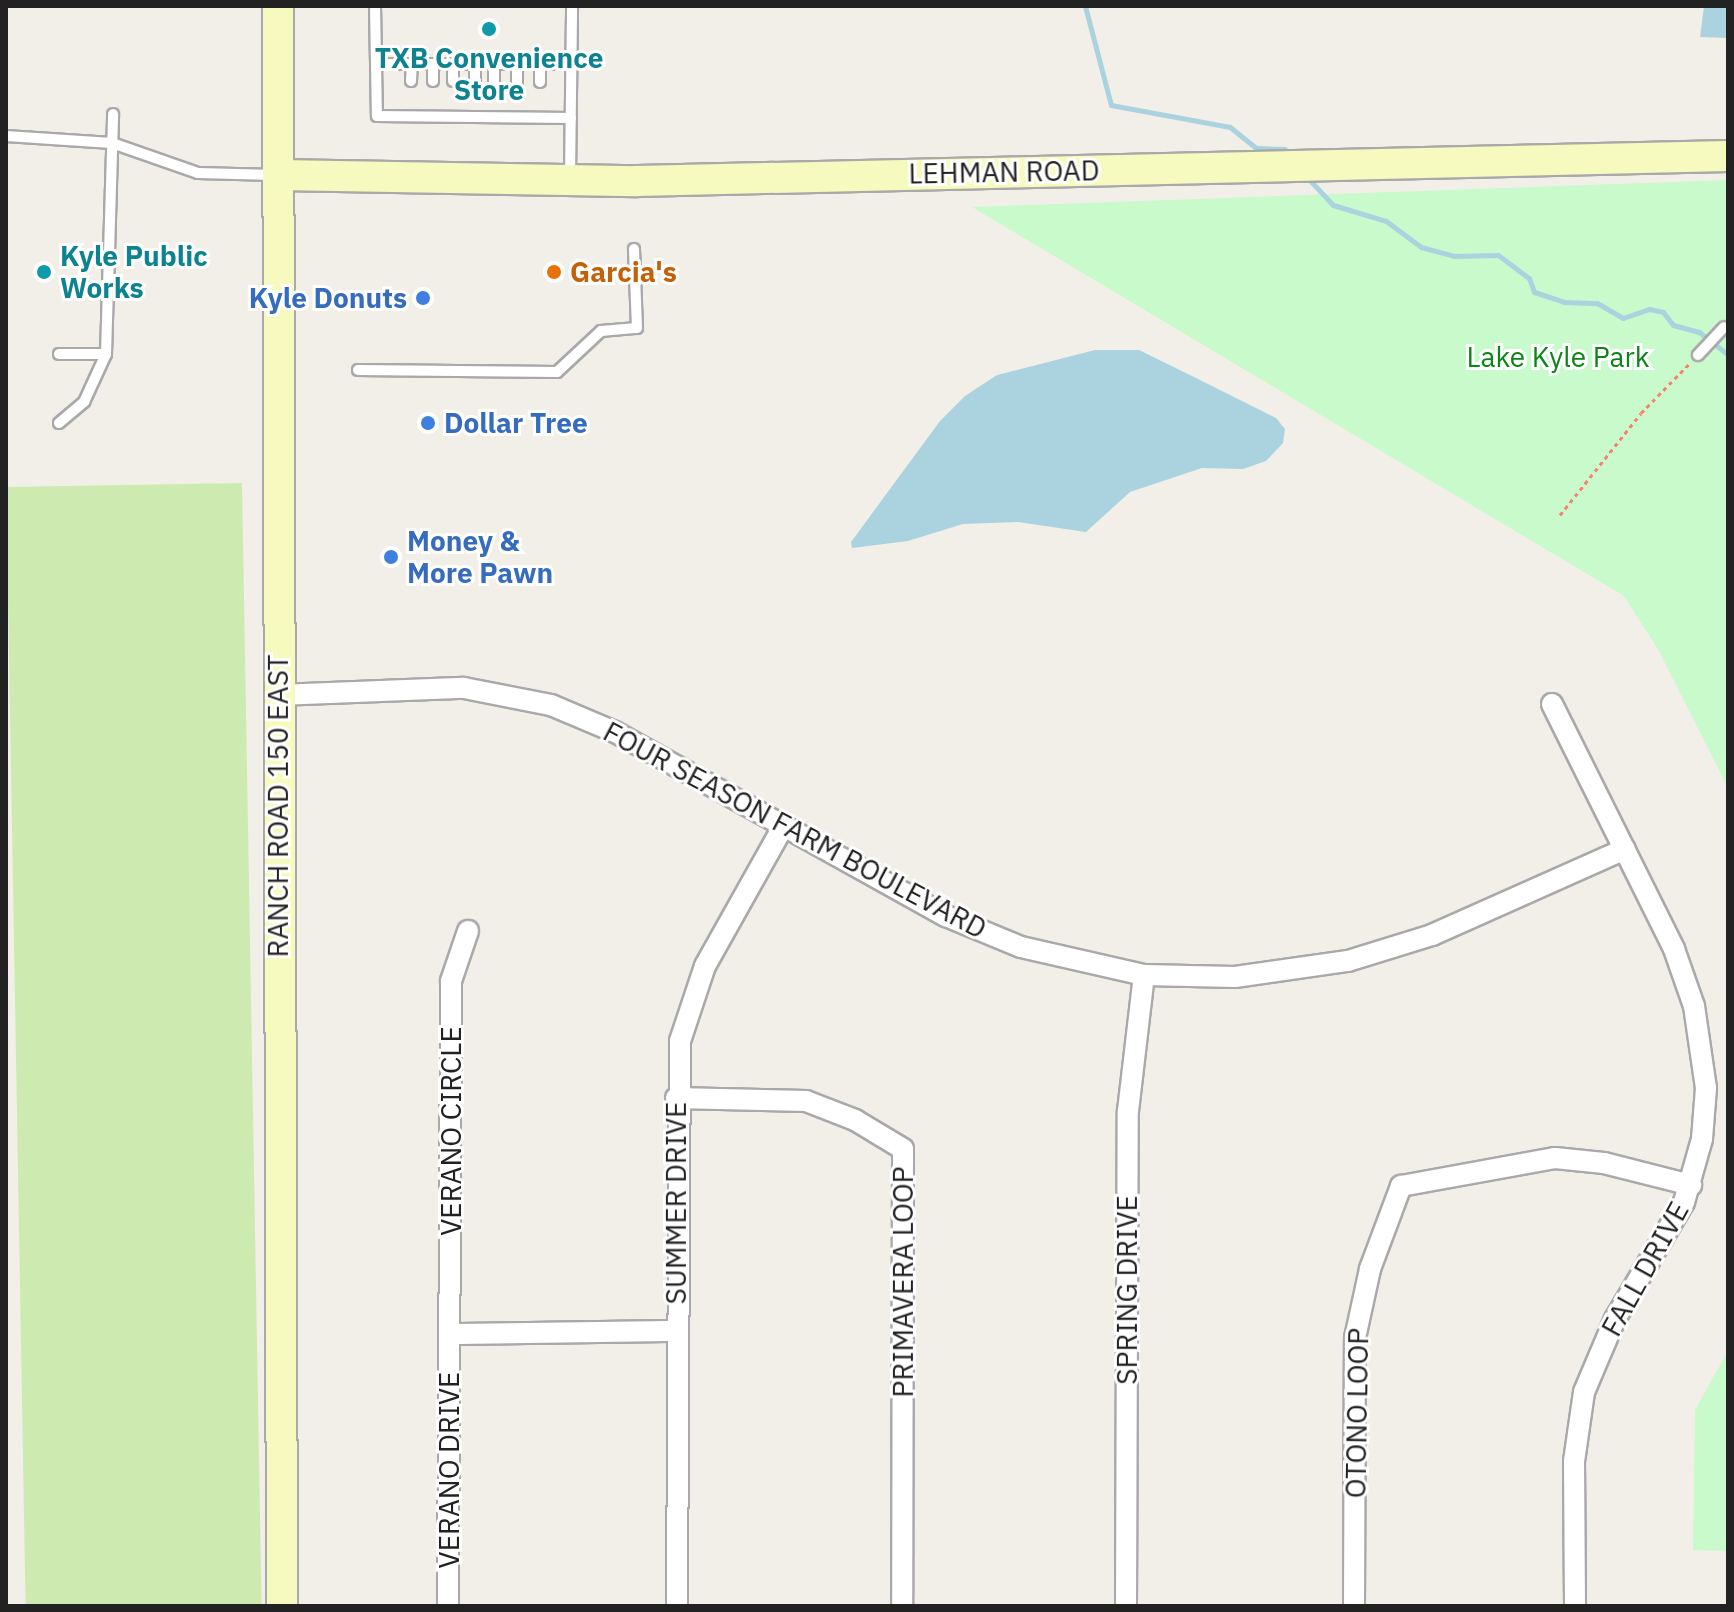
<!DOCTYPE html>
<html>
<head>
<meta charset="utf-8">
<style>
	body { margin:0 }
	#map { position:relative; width:1734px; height:1612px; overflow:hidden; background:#f2efe9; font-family:"IBM Plex Sans",sans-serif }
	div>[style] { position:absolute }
	.grass>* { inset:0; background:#cdebb0; transform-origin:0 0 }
	.park>* { inset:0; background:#c8facc }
	.water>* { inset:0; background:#aad3df }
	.stream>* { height:5px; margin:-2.5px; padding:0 2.5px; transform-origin:2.5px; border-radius:2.5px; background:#aad3df }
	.path>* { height:3px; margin-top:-1.5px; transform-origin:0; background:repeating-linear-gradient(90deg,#fa8072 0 4px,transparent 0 8px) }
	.roads { filter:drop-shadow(2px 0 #a9a9a9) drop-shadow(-2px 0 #a9a9a9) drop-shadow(0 2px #a9a9a9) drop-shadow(0 -2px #a9a9a9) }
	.lane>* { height:10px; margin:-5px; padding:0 5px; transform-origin:5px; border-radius:5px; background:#fff }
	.street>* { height:20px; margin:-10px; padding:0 10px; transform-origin:10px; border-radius:10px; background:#fff }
	.secondary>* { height:30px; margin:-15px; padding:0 15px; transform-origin:15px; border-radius:15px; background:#f7fabf }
	.dots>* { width:22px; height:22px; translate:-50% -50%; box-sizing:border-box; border:4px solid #fff; border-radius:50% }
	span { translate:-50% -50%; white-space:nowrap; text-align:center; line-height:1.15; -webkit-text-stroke:6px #fff; paint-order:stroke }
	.culture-label { font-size:28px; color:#0d838f; font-weight:700 }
	.left { translate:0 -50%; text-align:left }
	.street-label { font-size:28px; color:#222 }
	.food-label { font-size:28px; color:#c56008; font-weight:700 }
	.shop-label { font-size:28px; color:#366cbe; font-weight:700 }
	.right { translate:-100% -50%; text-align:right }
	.park-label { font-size:28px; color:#0c8416 }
	.frame { position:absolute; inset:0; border:8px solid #222; pointer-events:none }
</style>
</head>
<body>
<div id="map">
	<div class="grass">
		<i style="left:242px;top:483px;width:1123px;height:236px;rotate:89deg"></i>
	</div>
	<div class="park">
		<i style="clip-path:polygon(1728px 180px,1728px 788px,1659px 651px,1624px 596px,972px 207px)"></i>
		<i style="clip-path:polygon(1728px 1351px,1728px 1551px,1693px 1550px,1695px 1410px)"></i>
	</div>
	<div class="water">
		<i style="clip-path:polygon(1704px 6px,1728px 6px,1728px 38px,1700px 37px)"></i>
		<i style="clip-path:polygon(1095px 350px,1139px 350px,1192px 376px,1276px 418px,1285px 429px,1283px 443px,1266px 461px,1243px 469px,1202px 468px,1130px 492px,1086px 532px,1018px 522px,963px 524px,908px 541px,852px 548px,851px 542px,940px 421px,965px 396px,997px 375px)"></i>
	</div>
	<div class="stream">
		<i style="left:1085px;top:6px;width:102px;rotate:75.3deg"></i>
		<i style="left:1111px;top:105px;width:121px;rotate:10.5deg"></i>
		<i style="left:1230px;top:127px;width:33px;rotate:39deg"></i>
		<i style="left:1256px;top:148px;width:29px;rotate:2deg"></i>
		<i style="left:1305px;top:175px;width:41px;rotate:47deg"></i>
		<i style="left:1333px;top:205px;width:55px;rotate:16.8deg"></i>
		<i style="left:1386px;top:221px;width:44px;rotate:36.6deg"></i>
		<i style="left:1421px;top:247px;width:34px;rotate:15deg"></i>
		<i style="left:1454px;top:256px;width:44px;rotate:-1.3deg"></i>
		<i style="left:1498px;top:255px;width:39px;rotate:37deg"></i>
		<i style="left:1529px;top:278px;width:15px;rotate:70deg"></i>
		<i style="left:1534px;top:292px;width:32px;rotate:18deg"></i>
		<i style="left:1564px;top:302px;width:33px;rotate:2deg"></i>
		<i style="left:1597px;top:303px;width:30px;rotate:30deg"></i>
		<i style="left:1623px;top:318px;width:28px;rotate:-19deg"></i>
		<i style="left:1649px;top:309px;width:14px;rotate:12deg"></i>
		<i style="left:1663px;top:312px;width:16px;rotate:52deg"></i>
		<i style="left:1673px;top:325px;width:27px;rotate:15deg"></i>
		<i style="left:1699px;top:332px;width:37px;rotate:38deg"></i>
	</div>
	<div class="path">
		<i style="left:1560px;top:515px;width:130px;rotate:-51.5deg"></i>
		<i style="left:1641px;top:413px;width:70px;rotate:-45.6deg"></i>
	</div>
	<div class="roads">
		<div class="lane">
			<i style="left:375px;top:6px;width:110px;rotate:89deg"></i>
			<i style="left:377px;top:116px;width:194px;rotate:0.6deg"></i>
			<i style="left:376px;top:64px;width:195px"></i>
			<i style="left:411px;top:81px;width:17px;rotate:-87deg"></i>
			<i style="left:433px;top:81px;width:17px;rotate:-90deg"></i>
			<i style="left:453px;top:81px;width:16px;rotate:-90deg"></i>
			<i style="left:475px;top:81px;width:17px;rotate:-90deg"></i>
			<i style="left:494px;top:81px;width:16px;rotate:-90deg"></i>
			<i style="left:517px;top:82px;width:18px;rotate:-90deg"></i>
			<i style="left:540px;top:82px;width:18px;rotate:-90deg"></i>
			<i style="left:6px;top:136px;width:106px;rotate:3.8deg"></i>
			<i style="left:112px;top:143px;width:91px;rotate:19.2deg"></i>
			<i style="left:198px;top:173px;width:77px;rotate:1.5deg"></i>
			<i style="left:570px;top:177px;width:171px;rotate:-89.3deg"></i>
			<i style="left:59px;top:354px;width:47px"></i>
			<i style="left:1698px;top:355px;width:38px;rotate:-47deg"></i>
			<i style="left:358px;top:370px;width:199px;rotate:0.6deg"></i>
			<i style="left:557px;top:372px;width:60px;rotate:-43deg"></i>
			<i style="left:601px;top:331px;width:36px;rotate:-5deg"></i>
			<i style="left:637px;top:328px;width:79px;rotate:-92.2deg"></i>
			<i style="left:59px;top:423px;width:33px;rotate:-40deg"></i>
			<i style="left:84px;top:402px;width:53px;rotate:-65.4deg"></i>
			<i style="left:106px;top:354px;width:240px;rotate:-88.3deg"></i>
		</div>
		<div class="street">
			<i style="left:278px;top:695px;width:186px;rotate:-2.2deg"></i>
			<i style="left:464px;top:688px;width:89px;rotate:11.1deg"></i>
			<i style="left:551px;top:705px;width:69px;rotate:22.9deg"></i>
			<i style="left:615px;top:732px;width:379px;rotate:29.1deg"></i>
			<i style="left:946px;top:916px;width:81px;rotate:22.5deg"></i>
			<i style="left:1021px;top:947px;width:126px;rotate:12.8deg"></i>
			<i style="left:1144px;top:975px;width:91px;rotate:1.3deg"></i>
			<i style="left:1235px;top:977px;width:114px;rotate:-8.1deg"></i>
			<i style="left:1348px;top:961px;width:88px;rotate:-17.2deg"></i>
			<i style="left:1432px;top:935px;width:211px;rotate:-24deg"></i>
			<i style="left:1552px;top:704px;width:274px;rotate:63.5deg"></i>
			<i style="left:1674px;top:949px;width:60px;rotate:70.7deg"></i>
			<i style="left:1694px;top:1006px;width:83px;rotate:81.7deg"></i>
			<i style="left:1706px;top:1088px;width:51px;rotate:94.5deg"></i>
			<i style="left:1702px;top:1139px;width:66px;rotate:105.9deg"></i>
			<i style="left:1684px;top:1202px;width:136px;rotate:120.5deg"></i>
			<i style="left:1615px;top:1319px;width:79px;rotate:113deg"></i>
			<i style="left:1584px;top:1392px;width:70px;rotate:98.2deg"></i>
			<i style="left:1574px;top:1461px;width:145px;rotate:89.6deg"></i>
			<i style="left:676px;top:1098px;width:130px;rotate:1.3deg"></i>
			<i style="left:806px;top:1101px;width:53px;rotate:21.2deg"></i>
			<i style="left:855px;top:1120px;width:56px;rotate:31.1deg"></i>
			<i style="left:903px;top:1149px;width:457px;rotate:90.1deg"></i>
			<i style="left:451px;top:1334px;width:225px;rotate:-0.8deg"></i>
			<i style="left:448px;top:1606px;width:625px;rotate:-89.72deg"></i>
			<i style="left:451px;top:981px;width:53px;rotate:-71.2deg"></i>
			<i style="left:677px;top:1606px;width:565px;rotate:-89.7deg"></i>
			<i style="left:680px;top:1041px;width:79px;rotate:-71.6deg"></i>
			<i style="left:705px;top:966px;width:162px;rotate:-60.7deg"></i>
			<i style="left:1126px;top:1606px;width:495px;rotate:-89.8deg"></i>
			<i style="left:1128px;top:1111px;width:137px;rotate:-83.3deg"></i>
			<i style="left:1354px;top:1606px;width:268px;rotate:-89.8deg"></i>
			<i style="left:1355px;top:1338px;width:71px;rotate:-77.7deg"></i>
			<i style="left:1370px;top:1269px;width:89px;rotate:-69.5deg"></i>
			<i style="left:1401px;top:1186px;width:157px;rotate:-10.3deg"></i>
			<i style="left:1555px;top:1158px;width:49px;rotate:5.8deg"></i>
			<i style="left:1604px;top:1163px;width:90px;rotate:14.2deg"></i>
		</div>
		<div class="secondary">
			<i style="left:278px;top:6px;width:1600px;rotate:89.86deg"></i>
			<i style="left:279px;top:175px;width:358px;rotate:1deg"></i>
			<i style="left:637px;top:181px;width:1091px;rotate:-1.31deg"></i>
		</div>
	</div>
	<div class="dots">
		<i style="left:489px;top:29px;background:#0f9aa8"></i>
		<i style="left:44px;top:272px;background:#0f9aa8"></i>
		<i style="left:554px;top:272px;background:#e8710a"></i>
		<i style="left:423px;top:298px;background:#3f7fe0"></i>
		<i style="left:428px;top:423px;background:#3f7fe0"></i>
		<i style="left:391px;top:557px;background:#3f7fe0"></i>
	</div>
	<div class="culture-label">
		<span style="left:489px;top:74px">TXB Convenience<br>Store</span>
		<span class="left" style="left:60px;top:272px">Kyle Public<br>Works</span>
	</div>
	<div class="street-label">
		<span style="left:1004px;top:172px;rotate:-1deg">LEHMAN ROAD</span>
		<span style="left:278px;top:806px;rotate:-90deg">RANCH ROAD 150 EAST</span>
		<span style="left:795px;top:830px;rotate:28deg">FOUR SEASON FARM BOULEVARD</span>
		<span style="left:451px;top:1131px;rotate:-90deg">VERANO CIRCLE</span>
		<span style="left:676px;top:1203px;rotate:-90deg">SUMMER DRIVE</span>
		<span style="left:1645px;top:1269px;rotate:-61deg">FALL DRIVE</span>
		<span style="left:903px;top:1282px;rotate:-90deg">PRIMAVERA LOOP</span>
		<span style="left:1127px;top:1290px;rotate:-90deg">SPRING DRIVE</span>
		<span style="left:1357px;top:1413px;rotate:-89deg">OTONO LOOP</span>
		<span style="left:449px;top:1470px;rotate:-90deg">VERANO DRIVE</span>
	</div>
	<div class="food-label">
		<span class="left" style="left:570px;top:272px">Garcia's</span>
	</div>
	<div class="shop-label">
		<span class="right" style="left:407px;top:298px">Kyle Donuts</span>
		<span class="left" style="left:444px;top:423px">Dollar Tree</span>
		<span class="left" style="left:407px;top:557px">Money &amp;<br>More Pawn</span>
	</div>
	<div class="park-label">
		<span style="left:1558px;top:357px">Lake Kyle Park</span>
	</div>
	<div class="frame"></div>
</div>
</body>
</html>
